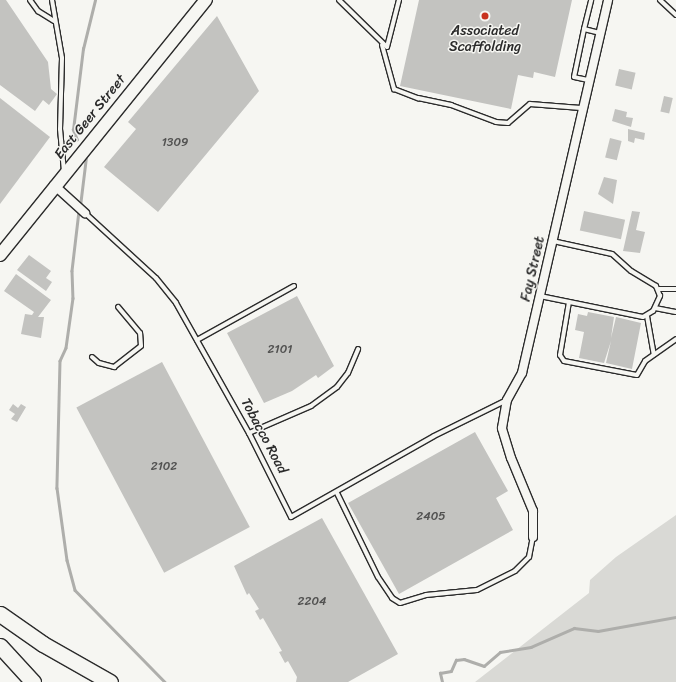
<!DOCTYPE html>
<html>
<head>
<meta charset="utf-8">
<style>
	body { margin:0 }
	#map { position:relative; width:676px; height:682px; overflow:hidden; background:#f6f6f2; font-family:Sriracha,sans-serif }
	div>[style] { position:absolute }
	.green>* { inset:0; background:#d9d9d5 }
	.stream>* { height:2.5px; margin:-1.25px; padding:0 1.25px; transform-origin:1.25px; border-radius:1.25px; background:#aeaeab }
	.building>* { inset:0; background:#c3c3c0; transform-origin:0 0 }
	.roads { filter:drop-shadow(1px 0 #2b2b2b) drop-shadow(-1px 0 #2b2b2b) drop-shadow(0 1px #2b2b2b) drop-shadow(0 -1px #2b2b2b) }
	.service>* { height:4px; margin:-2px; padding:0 2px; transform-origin:2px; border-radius:2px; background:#f6f6f2 }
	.minor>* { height:8px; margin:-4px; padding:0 4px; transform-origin:4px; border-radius:4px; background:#f6f6f2 }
	.secondary>* { height:12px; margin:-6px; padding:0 6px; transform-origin:6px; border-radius:6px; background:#f6f6f2 }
	.motorway>* { height:15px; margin:-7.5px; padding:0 7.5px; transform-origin:7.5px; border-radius:7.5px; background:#f6f6f2 }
	.dots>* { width:11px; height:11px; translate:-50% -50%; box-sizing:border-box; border:2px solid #f6f6f2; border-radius:50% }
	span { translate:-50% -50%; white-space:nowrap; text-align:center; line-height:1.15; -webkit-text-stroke:3px #f6f6f2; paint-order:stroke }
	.number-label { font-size:12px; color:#515150 }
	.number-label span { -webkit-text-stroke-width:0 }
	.poi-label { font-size:14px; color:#2b2b2b }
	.street-label { font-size:14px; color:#2b2b2b }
</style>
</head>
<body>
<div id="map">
	<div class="green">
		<i style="clip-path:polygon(676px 515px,676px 682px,475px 682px,589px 593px,590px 580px,616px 557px)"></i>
	</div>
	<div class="stream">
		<i style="left:77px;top:140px;width:11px;rotate:-112deg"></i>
		<i style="left:73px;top:130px;width:82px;rotate:-83deg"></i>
		<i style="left:83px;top:49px;width:50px;rotate:-76.2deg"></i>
		<i style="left:80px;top:206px;width:49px;rotate:-83deg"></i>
		<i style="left:79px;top:211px;width:60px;rotate:96.7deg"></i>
		<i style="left:72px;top:271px;width:27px;rotate:88deg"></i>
		<i style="left:73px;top:298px;width:50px;rotate:98deg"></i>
		<i style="left:66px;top:348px;width:14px;rotate:115deg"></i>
		<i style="left:60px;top:361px;width:127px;rotate:91.4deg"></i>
		<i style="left:57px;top:488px;width:73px;rotate:82.1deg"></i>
		<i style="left:67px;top:560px;width:31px;rotate:75deg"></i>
		<i style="left:75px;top:590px;width:129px;rotate:45.6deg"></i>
		<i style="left:442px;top:682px;width:9px;rotate:-103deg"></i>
		<i style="left:440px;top:673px;width:11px;rotate:-10deg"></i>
		<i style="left:451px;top:671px;width:12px;rotate:-66deg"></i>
		<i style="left:456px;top:660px;width:8px;rotate:-7deg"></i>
		<i style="left:464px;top:659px;width:21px;rotate:19deg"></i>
		<i style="left:484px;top:666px;width:21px;rotate:-41deg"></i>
		<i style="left:500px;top:652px;width:31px;rotate:-9deg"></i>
		<i style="left:531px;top:647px;width:47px;rotate:-23.8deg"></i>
		<i style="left:574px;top:628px;width:24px;rotate:7deg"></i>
		<i style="left:598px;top:631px;width:79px;rotate:-10.2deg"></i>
	</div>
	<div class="building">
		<i style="clip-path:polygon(0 0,6px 0,48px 62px,51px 89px,57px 94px,49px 105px,43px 100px,35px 111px,0 85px)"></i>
		<i style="clip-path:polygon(419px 0,572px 0,555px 77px,534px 72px,533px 78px,518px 75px,511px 109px,400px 86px)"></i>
		<i style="clip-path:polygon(217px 16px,259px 91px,158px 212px,104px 167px,136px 129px,128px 122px)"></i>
		<i style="left:619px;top:69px;width:17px;height:17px;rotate:13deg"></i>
		<i style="left:664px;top:96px;width:9px;height:16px;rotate:13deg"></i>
		<i style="clip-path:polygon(0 98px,50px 137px,0 204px)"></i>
		<i style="clip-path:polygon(615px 109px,627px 112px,626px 117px,633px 118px,631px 127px,612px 121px)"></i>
		<i style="clip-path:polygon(628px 129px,645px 133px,644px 140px,635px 138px,634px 143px,628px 141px)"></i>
		<i style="left:610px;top:138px;width:12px;height:20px;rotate:14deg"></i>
		<i style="clip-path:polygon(604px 177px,617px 180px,613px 204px,598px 194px)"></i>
		<i style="left:584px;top:211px;width:42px;height:20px;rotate:12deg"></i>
		<i style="clip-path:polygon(632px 211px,640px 212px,636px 230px,645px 232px,640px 253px,623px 251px)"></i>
		<i style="clip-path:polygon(29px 255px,51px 271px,46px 278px,52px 282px,46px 291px,17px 270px)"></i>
		<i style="clip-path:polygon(16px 274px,51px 300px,38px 317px,44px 317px,41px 338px,21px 334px,25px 314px,32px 315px,34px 312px,4px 291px)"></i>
		<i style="clip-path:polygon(297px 296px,334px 366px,318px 378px,316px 375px,292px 391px,264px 403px,227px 333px)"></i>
		<i style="clip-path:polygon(588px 312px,614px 317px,611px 338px,616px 317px,641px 323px,632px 369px,606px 363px,611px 341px,604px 363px,579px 358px,584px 332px,575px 330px,578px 314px,587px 316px)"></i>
		<i style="left:162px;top:362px;width:187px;height:97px;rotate:62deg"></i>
		<i style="clip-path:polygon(13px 404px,18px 408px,21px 404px,26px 407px,17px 422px,11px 419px,15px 414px,9px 410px)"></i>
		<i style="clip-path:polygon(475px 432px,508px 491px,496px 498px,513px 530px,399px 594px,348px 503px)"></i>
		<i style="clip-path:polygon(322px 518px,398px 654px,348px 682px,296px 682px,297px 677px,288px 661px,285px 663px,279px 652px,282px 651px,263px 618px,260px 620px,255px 611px,259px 609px,249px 593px,247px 595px,234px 566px)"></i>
	</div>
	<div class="roads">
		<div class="service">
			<i style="left:30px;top:0;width:14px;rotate:54deg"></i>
			<i style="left:38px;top:11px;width:19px;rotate:32deg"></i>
			<i style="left:52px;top:0;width:59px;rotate:80.2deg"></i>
			<i style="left:62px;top:58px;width:71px;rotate:91.6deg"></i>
			<i style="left:60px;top:129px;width:42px;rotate:84.6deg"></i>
			<i style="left:339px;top:0;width:67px;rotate:44.4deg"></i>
			<i style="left:387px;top:47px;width:49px;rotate:-75.7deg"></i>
			<i style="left:660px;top:0;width:22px;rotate:43deg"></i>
			<i style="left:584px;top:29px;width:30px;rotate:-76deg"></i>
			<i style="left:382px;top:45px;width:46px;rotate:74.7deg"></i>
			<i style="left:394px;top:89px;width:26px;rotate:21deg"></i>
			<i style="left:418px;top:98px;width:34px;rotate:12deg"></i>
			<i style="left:451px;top:105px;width:48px;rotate:20.7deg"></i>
			<i style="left:496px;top:122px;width:12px;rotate:5deg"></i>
			<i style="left:508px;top:123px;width:29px;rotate:-41deg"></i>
			<i style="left:530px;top:104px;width:51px;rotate:4.5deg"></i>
			<i style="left:588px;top:80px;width:14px;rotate:-168deg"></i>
			<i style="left:574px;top:77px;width:49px;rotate:-78.2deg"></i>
			<i style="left:584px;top:29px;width:16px;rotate:14deg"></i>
			<i style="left:85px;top:213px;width:96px;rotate:42.5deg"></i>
			<i style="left:156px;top:278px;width:32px;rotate:51deg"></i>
			<i style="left:176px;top:303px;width:149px;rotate:60.7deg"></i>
			<i style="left:249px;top:433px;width:94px;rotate:63.4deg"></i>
			<i style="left:291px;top:517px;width:164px;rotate:-29.5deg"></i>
			<i style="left:434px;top:436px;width:81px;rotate:-26.3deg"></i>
			<i style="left:659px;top:289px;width:17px"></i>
			<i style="left:540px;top:296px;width:105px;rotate:11.5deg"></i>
			<i style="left:643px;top:317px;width:12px;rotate:-31deg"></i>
			<i style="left:653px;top:311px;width:17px;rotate:-65deg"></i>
			<i style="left:660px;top:296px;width:11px;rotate:-112deg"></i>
			<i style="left:656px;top:286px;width:29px;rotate:-149deg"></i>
			<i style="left:631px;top:271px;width:25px;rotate:-138deg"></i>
			<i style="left:612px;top:254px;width:60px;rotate:-167.6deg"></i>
			<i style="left:569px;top:302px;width:54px;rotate:99.6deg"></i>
			<i style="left:560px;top:355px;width:7px;rotate:56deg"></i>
			<i style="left:564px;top:361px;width:74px;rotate:10.9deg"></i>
			<i style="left:637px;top:375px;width:16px;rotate:-60deg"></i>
			<i style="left:645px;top:361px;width:38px;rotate:-35deg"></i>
			<i style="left:655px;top:308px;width:21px;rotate:11deg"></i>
			<i style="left:647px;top:316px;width:39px;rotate:80deg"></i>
			<i style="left:197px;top:340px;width:111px;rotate:-29.1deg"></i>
			<i style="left:92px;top:357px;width:9px;rotate:41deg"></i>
			<i style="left:99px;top:363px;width:16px;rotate:15deg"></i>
			<i style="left:114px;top:367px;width:34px;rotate:-38deg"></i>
			<i style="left:141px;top:346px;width:13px;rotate:-94deg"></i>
			<i style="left:140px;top:333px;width:34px;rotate:-130deg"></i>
			<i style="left:249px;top:433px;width:68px;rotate:-23.5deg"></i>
			<i style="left:311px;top:406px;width:32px;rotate:-36deg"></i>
			<i style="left:337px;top:387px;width:18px;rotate:-52deg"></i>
			<i style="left:348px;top:373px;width:26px;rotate:-67deg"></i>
			<i style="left:337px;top:493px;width:93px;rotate:64deg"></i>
			<i style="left:378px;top:577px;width:25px;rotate:56deg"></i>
			<i style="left:392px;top:598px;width:9px;rotate:32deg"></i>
			<i style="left:400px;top:603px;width:27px;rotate:-17deg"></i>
			<i style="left:426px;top:595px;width:51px;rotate:-5.6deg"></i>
			<i style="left:477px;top:590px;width:42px;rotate:-26.6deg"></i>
			<i style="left:515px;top:571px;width:20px;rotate:-45deg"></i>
			<i style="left:529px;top:557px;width:20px;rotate:-79deg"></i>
		</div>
		<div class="minor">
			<i style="left:54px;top:185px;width:42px;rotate:42.1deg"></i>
			<i style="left:533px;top:537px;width:26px;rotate:-90deg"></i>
			<i style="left:533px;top:511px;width:57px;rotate:-112.5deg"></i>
			<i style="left:511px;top:458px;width:31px;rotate:-107deg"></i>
			<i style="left:502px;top:428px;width:28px;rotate:-80deg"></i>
			<i style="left:507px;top:400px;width:31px;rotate:-61deg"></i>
			<i style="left:522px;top:373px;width:383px;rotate:-77deg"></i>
		</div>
		<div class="secondary">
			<i style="left:0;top:255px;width:328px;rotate:-51.1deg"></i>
		</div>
		<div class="motorway">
			<i style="left:0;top:614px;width:52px;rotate:34.9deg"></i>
			<i style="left:43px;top:644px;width:77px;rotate:29.6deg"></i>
			<i style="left:0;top:646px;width:49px;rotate:47.5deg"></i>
		</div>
	</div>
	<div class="dots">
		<i style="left:485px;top:16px;background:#c8321e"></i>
	</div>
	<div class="number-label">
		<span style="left:175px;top:143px">1309</span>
		<span style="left:280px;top:350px">2101</span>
		<span style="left:164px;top:467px">2102</span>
		<span style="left:431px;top:517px">2405</span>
		<span style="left:312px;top:602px">2204</span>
	</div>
	<div class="poi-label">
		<span style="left:485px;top:39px">Associated<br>Scaffolding</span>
	</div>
	<div class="street-label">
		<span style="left:90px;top:117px;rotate:-51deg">East Geer Street</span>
		<span style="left:533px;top:269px;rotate:-77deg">Fay Street</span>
		<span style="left:264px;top:436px;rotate:62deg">Tobacco Road</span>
	</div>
</div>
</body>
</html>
